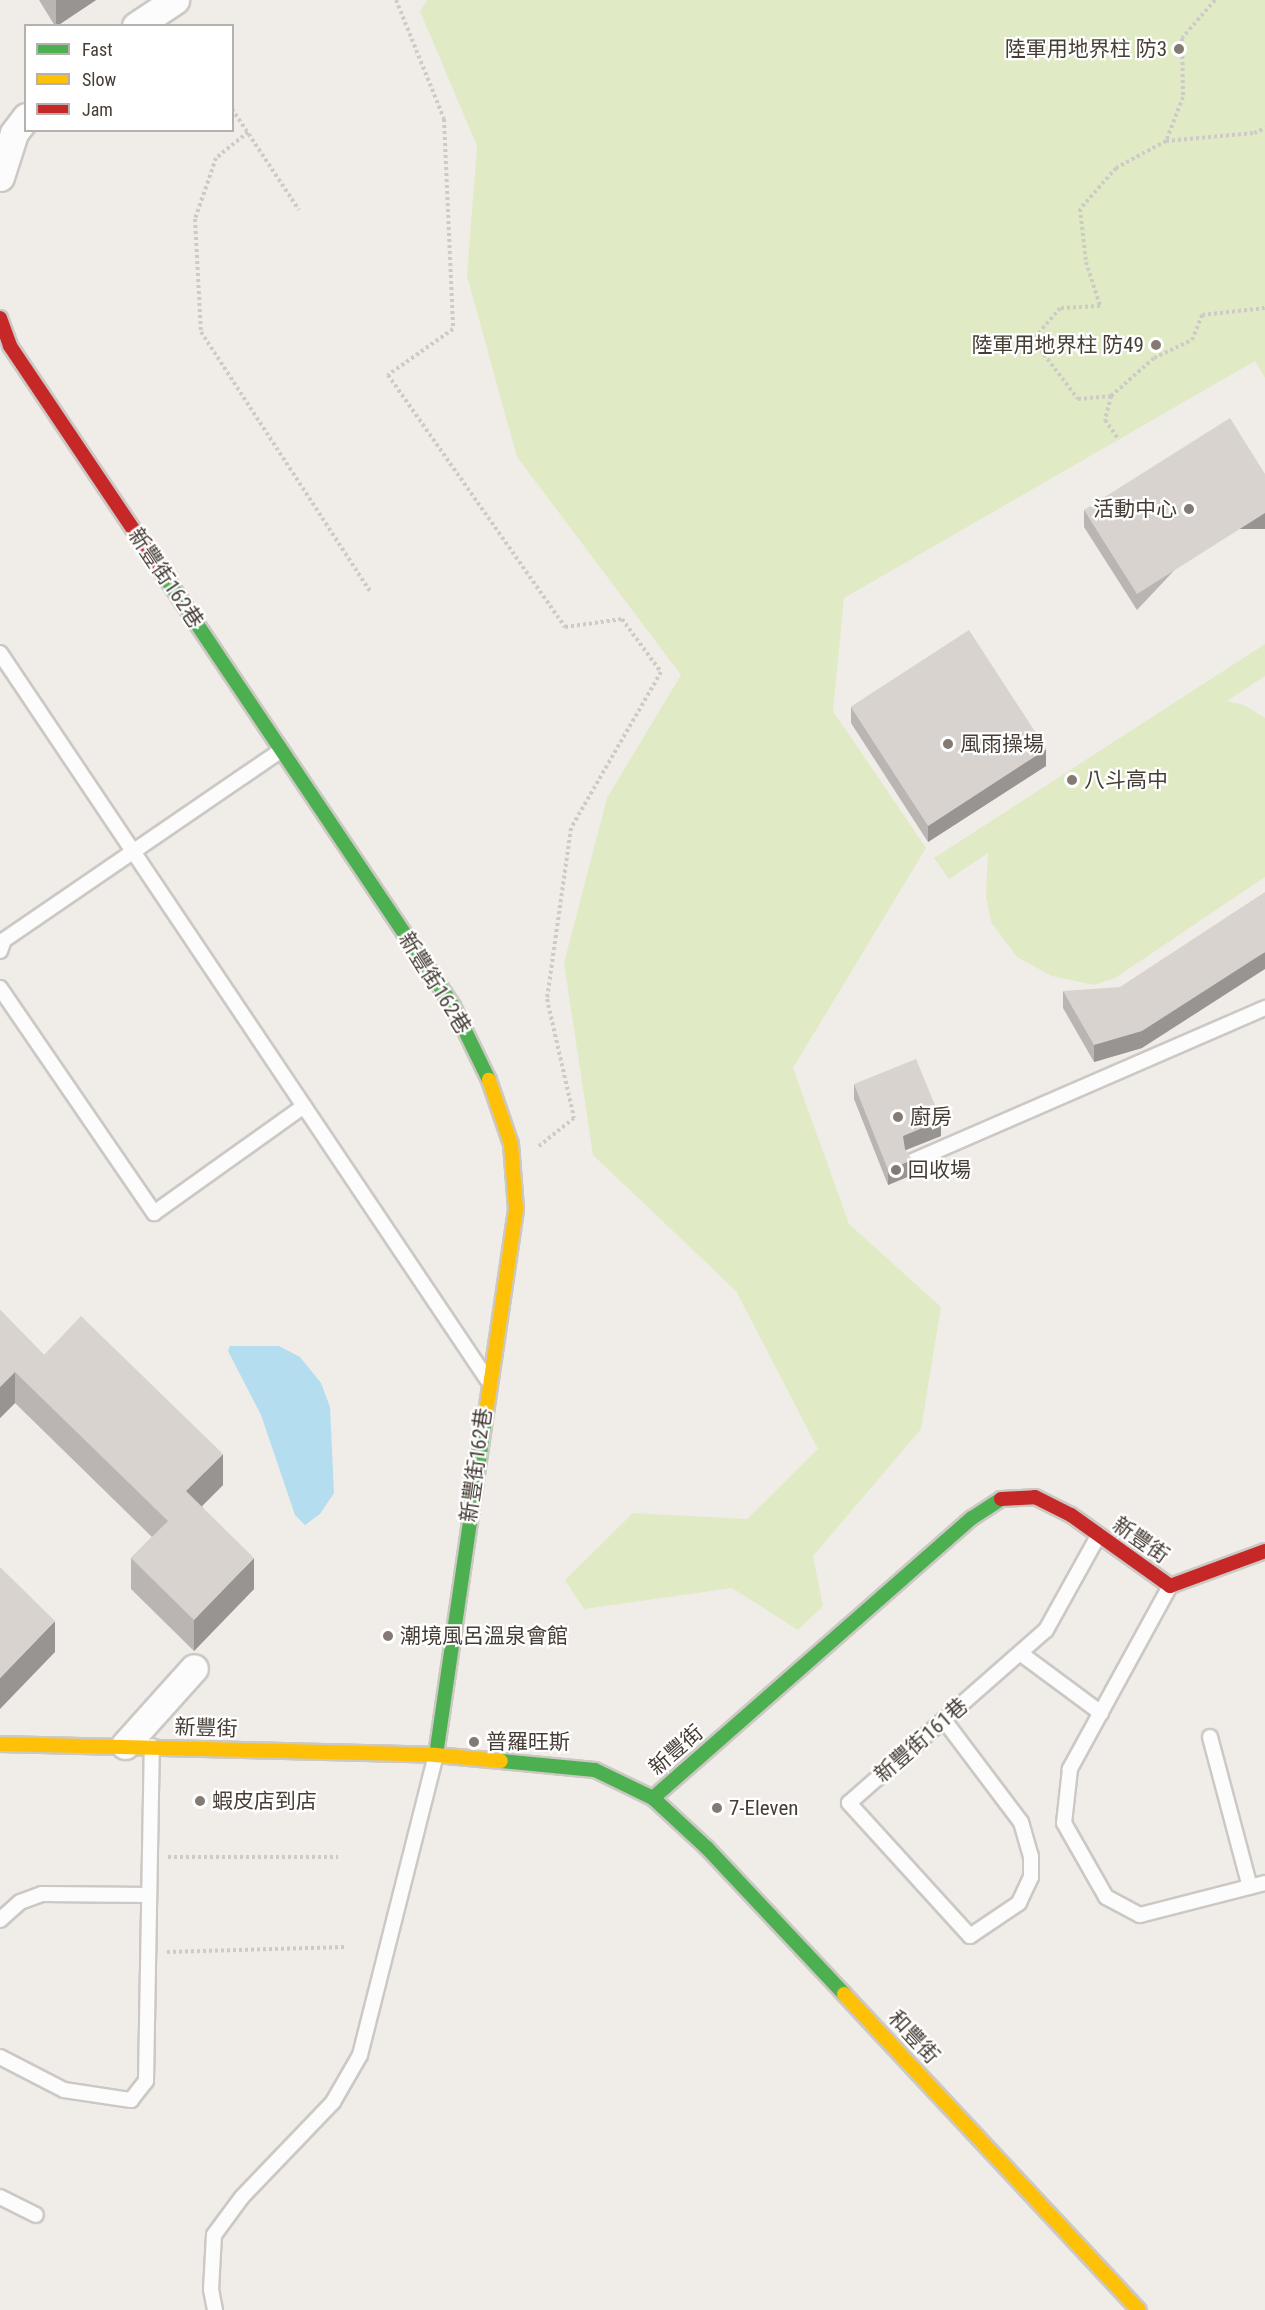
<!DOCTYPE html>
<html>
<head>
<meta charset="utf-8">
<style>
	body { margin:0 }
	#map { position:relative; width:1265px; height:2310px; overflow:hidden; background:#f0ece8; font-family:"Roboto Condensed","Noto Sans TC",sans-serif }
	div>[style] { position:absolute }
	.green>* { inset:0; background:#e0ebc6 }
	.water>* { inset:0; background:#b5ddf0 }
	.path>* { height:4px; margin-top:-2px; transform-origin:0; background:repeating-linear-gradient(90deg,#cecac6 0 3px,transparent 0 6px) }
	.roads { filter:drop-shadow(2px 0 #ccc8c4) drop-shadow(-2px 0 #ccc8c4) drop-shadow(0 2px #ccc8c4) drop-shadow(0 -2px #ccc8c4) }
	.lane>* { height:14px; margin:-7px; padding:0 7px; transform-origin:7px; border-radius:7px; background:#fdfcfc }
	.street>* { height:27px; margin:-13.5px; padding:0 13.5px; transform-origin:13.5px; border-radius:13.5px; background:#fdfcfc }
	.fast>* { height:14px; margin:-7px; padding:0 7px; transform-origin:7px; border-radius:7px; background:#4caf50 }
	.slow>* { height:14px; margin:-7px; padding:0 7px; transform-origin:7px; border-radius:7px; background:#ffc107 }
	.jam>* { height:14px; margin:-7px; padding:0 7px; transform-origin:7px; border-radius:7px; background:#c62828 }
	.wall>* { inset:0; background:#bab5b2 }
	.shaded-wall>* { inset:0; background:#979491; transform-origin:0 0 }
	.building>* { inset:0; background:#d8d3cf; transform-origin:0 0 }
	.dots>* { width:16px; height:16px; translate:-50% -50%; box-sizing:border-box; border:3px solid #fff; border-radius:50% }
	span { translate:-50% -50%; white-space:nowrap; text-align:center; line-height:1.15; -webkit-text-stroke:4.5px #fff; paint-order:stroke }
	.poi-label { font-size:21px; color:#463d34 }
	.right { translate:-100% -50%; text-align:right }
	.left { translate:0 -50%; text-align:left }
	.street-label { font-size:21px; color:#463d34 }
	.legend { position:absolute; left:24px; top:24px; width:210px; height:108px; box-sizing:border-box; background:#fff; border:2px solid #b5b1ae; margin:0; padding:8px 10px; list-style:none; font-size:18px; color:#463d34 }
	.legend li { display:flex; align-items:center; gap:12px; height:30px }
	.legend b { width:30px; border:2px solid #b5b1ae }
</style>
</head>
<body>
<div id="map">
	<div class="green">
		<i style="clip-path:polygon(427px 0,1265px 0,1265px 378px,1255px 361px,844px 598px,833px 711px,926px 848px,793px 1068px,849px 1224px,941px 1307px,921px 1429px,813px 1556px,823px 1606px,798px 1630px,732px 1588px,584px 1609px,565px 1580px,633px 1513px,747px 1519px,818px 1449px,736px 1291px,593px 1155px,564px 963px,607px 798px,681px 675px,517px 457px,467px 276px,477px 146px,420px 11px)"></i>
		<i style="clip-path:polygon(1265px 644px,1265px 676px,1227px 701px,1244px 705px,1265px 718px,1265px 877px,1115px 978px,1094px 985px,1052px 976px,1017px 957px,991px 922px,986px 896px,988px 853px,949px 879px,934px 858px)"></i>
	</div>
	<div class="water">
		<i style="clip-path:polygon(230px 1346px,279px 1346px,300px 1357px,321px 1383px,330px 1407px,334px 1493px,320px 1514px,305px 1525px,295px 1515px,261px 1415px,228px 1351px)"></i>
	</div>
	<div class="path">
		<i style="left:396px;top:0;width:128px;rotate:68deg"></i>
		<i style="left:444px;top:119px;width:210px;rotate:87.5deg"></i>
		<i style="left:453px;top:329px;width:80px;rotate:144.7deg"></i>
		<i style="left:388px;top:375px;width:308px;rotate:54.9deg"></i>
		<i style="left:565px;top:627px;width:58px;rotate:-8deg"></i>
		<i style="left:622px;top:619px;width:66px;rotate:53.7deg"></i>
		<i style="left:661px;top:672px;width:180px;rotate:120deg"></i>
		<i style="left:571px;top:828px;width:173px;rotate:98deg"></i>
		<i style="left:547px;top:999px;width:122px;rotate:77.2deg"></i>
		<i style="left:574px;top:1118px;width:45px;rotate:141.3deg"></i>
		<i style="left:1215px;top:0;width:50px;rotate:131deg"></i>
		<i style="left:1182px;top:38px;width:59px;rotate:89deg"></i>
		<i style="left:1183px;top:97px;width:47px;rotate:111.1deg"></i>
		<i style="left:1166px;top:141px;width:57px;rotate:151.6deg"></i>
		<i style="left:1116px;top:168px;width:55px;rotate:131.3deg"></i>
		<i style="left:1080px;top:209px;width:53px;rotate:83.5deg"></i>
		<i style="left:1086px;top:262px;width:46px;rotate:72.3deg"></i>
		<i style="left:1100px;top:306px;width:40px;rotate:177.1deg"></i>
		<i style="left:1060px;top:308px;width:42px;rotate:130.2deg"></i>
		<i style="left:1033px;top:340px;width:74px;rotate:52.7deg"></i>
		<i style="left:1078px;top:399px;width:33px;rotate:-5deg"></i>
		<i style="left:1111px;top:396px;width:57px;rotate:-41.5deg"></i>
		<i style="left:1154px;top:358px;width:42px;rotate:-25.3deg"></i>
		<i style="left:1192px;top:340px;width:27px;rotate:-68deg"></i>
		<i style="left:1202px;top:315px;width:63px;rotate:-6.3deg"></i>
		<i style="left:232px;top:109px;width:121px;rotate:56.4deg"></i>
		<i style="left:248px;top:132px;width:41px;rotate:140.9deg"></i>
		<i style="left:216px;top:158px;width:65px;rotate:109deg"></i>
		<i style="left:195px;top:219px;width:113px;rotate:87deg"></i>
		<i style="left:201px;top:332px;width:309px;rotate:56.9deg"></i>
		<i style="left:1166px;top:141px;width:88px;rotate:-5.2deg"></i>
		<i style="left:1254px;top:133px;width:12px;rotate:-24deg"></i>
		<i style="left:1111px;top:396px;width:25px;rotate:104deg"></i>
		<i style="left:1105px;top:420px;width:24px;rotate:55deg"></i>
		<i style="left:168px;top:1857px;width:170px"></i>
		<i style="left:167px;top:1952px;width:180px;rotate:-1.6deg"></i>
	</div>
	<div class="roads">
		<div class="lane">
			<i style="left:0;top:653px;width:874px;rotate:56.15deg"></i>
			<i style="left:0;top:951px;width:12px;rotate:-70deg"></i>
			<i style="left:4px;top:940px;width:336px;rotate:-34.4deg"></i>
			<i style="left:0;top:988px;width:273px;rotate:55.6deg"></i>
			<i style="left:154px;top:1213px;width:184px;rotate:-35.5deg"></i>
			<i style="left:913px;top:1161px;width:384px;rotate:-23.5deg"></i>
			<i style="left:1170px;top:1586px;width:209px;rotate:118.7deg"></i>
			<i style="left:1070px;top:1769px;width:54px;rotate:96.3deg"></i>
			<i style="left:1064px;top:1823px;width:85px;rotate:60.4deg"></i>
			<i style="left:1106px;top:1897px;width:38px;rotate:28deg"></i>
			<i style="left:1140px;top:1915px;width:129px;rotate:-14.4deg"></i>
			<i style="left:1020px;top:1653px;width:101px;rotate:36.5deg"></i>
			<i style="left:944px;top:1720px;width:128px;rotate:53deg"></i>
			<i style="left:1021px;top:1822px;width:35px;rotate:74deg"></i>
			<i style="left:1031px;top:1856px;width:21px;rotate:90deg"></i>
			<i style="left:1031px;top:1877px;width:29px;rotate:115deg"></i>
			<i style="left:1019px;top:1903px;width:59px;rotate:146deg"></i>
			<i style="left:970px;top:1936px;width:180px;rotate:-132.3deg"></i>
			<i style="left:849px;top:1803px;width:262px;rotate:-41.3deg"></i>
			<i style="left:1046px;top:1630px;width:107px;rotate:-61deg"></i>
			<i style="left:1210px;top:1737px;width:155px;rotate:75.1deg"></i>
			<i style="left:0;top:1920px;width:27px;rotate:-42deg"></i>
			<i style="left:20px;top:1902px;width:23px;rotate:-20deg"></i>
			<i style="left:42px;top:1894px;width:107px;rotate:0.5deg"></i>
			<i style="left:0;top:2057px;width:72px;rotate:27.3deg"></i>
			<i style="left:64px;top:2090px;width:68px;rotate:8.5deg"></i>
			<i style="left:131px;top:2100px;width:24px;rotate:-52deg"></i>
			<i style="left:146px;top:2081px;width:335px;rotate:-89deg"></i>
			<i style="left:0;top:2197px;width:40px;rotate:26.6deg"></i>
			<i style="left:215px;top:2310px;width:20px;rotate:-101deg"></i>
			<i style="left:211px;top:2290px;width:55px;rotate:-86.9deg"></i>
			<i style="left:214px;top:2235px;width:47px;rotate:-53.6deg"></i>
			<i style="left:242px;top:2197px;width:132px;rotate:-46.2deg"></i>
			<i style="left:333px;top:2102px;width:54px;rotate:-60.1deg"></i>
			<i style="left:360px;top:2055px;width:309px;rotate:-75.8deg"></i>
		</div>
		<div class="street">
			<i style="left:136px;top:26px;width:47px;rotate:-33.7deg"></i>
			<i style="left:0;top:177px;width:46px;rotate:-72.3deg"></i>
			<i style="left:14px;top:133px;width:20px;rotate:-53deg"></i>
			<i style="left:125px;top:1745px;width:103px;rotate:-48.1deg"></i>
		</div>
		<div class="fast">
			<i style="left:156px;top:563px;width:533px;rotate:56.16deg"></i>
			<i style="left:453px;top:1006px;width:82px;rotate:64.1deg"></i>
			<i style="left:436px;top:1755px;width:346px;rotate:-81.7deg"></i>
			<i style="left:501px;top:1761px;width:94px;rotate:5.5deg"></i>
			<i style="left:595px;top:1770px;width:64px;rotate:25.8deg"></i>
			<i style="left:653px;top:1798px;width:74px;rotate:42.8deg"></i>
			<i style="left:707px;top:1848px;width:200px;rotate:46.8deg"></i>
			<i style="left:653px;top:1798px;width:424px;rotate:-41.3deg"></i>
			<i style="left:972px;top:1518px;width:35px;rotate:-33deg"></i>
		</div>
		<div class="slow">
			<i style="left:486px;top:1413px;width:206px;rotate:-81.6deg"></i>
			<i style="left:516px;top:1209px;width:65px;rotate:-94.4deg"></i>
			<i style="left:511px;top:1144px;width:68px;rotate:-109deg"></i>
			<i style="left:0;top:1744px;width:436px;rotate:1.4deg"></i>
			<i style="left:436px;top:1755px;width:65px;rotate:5.3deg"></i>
			<i style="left:844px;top:1994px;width:432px;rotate:47deg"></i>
		</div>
		<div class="jam">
			<i style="left:0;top:318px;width:30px;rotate:70deg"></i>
			<i style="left:10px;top:346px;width:262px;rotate:56.1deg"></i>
			<i style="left:1001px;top:1499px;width:34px;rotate:-3deg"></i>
			<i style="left:1035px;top:1497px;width:40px;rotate:26.6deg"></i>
			<i style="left:1071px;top:1515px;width:122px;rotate:35.6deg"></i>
			<i style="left:1170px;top:1586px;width:101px;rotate:-20.2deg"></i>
		</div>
	</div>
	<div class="wall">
		<i style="clip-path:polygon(39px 0,96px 0,57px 26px,55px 26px)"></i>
		<i style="clip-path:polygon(1265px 474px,1137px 610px,1084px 527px,1084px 510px)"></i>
		<i style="clip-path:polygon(851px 707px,1046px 766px,928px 842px,851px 723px)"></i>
		<i style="clip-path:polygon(1063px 991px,1142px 1048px,1094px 1062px,1063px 1008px)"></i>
		<i style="clip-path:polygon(854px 1084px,941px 1136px,906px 1150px,912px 1175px,888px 1185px,854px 1099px)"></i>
		<i style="clip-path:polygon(0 1310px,44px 1355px,223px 1485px,202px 1506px,254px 1589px,194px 1651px,131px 1589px,131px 1558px,152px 1537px,15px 1403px,0 1418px)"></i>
	</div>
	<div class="shaded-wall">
		<i style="clip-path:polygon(56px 0,96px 0,57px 26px,56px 26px)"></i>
		<i style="left:1265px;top:513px;width:16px;height:151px;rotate:90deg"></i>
		<i style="clip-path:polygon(1046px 749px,1046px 766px,928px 842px,928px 826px)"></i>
		<i style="clip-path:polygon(1265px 952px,1265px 969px,1142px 1048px,1094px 1062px,1094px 1045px)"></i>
		<i style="clip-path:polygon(941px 1120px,941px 1136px,903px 1151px,903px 1136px)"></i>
		<i style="clip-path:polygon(912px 1160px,912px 1175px,888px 1185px,888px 1170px)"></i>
		<i style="clip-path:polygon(15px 1372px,15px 1403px,0 1418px,0 1387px)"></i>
		<i style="clip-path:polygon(223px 1454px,223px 1485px,186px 1522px,186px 1491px)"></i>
		<i style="clip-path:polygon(254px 1558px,254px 1589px,194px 1651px,194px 1620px)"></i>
		<i style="clip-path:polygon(55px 1621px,55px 1652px,0 1709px,0 1678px)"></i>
	</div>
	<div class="building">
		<i style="clip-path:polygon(1230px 418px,1265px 474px,1265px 513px,1137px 594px,1084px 510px)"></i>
		<i style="left:969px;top:630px;width:142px;height:141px;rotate:57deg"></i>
		<i style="clip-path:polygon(1265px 892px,1265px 952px,1142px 1031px,1094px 1045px,1063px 991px,1120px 987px)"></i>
		<i style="clip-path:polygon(916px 1059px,941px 1120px,903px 1136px,905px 1149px,912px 1160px,888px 1170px,854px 1084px)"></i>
		<i style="clip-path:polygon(0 1310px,44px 1355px,81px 1316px,223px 1454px,186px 1491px,254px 1558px,194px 1620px,131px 1558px,168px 1521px,15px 1372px,0 1387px)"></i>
		<i style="clip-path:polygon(0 1567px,55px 1621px,0 1678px)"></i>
	</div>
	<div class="dots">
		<i style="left:1179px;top:49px;background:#827a73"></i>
		<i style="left:1156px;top:345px;background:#827a73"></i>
		<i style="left:1189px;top:509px;background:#827a73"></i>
		<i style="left:948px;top:744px;background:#827a73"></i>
		<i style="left:1072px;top:780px;background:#827a73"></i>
		<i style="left:898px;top:1117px;background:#827a73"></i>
		<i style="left:896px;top:1170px;background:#827a73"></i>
		<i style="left:388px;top:1636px;background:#827a73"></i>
		<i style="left:474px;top:1742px;background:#827a73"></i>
		<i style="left:200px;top:1801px;background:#827a73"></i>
		<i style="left:717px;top:1808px;background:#827a73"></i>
	</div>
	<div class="poi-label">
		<span class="right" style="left:1167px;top:49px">陸軍用地界柱 防3</span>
		<span class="right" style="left:1144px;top:345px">陸軍用地界柱 防49</span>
		<span class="right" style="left:1177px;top:509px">活動中心</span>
		<span class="left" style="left:960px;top:744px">風雨操場</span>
		<span class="left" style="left:1084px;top:780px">八斗高中</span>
		<span class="left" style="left:910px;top:1117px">廚房</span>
		<span class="left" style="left:908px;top:1170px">回收場</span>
		<span class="left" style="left:400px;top:1636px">潮境風呂溫泉會館</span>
		<span class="left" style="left:486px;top:1742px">普羅旺斯</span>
		<span class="left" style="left:212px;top:1801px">蝦皮店到店</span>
		<span class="left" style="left:729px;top:1808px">7-Eleven</span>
	</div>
	<div class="street-label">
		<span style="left:166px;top:578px;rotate:56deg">新豐街162巷</span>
		<span style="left:435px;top:983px;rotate:58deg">新豐街162巷</span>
		<span style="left:476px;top:1465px;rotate:-82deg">新豐街162巷</span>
		<span style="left:1141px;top:1540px;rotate:35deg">新豐街</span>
		<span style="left:206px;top:1728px;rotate:2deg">新豐街</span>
		<span style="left:921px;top:1740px;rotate:-41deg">新豐街161巷</span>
		<span style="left:676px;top:1750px;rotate:-41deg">新豐街</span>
		<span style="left:914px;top:2037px;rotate:47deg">和豐街</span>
	</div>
	<ul class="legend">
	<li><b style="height:8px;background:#4caf50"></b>Fast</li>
	<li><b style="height:8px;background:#ffc107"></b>Slow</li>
	<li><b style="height:8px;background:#c62828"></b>Jam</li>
	</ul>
</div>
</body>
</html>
